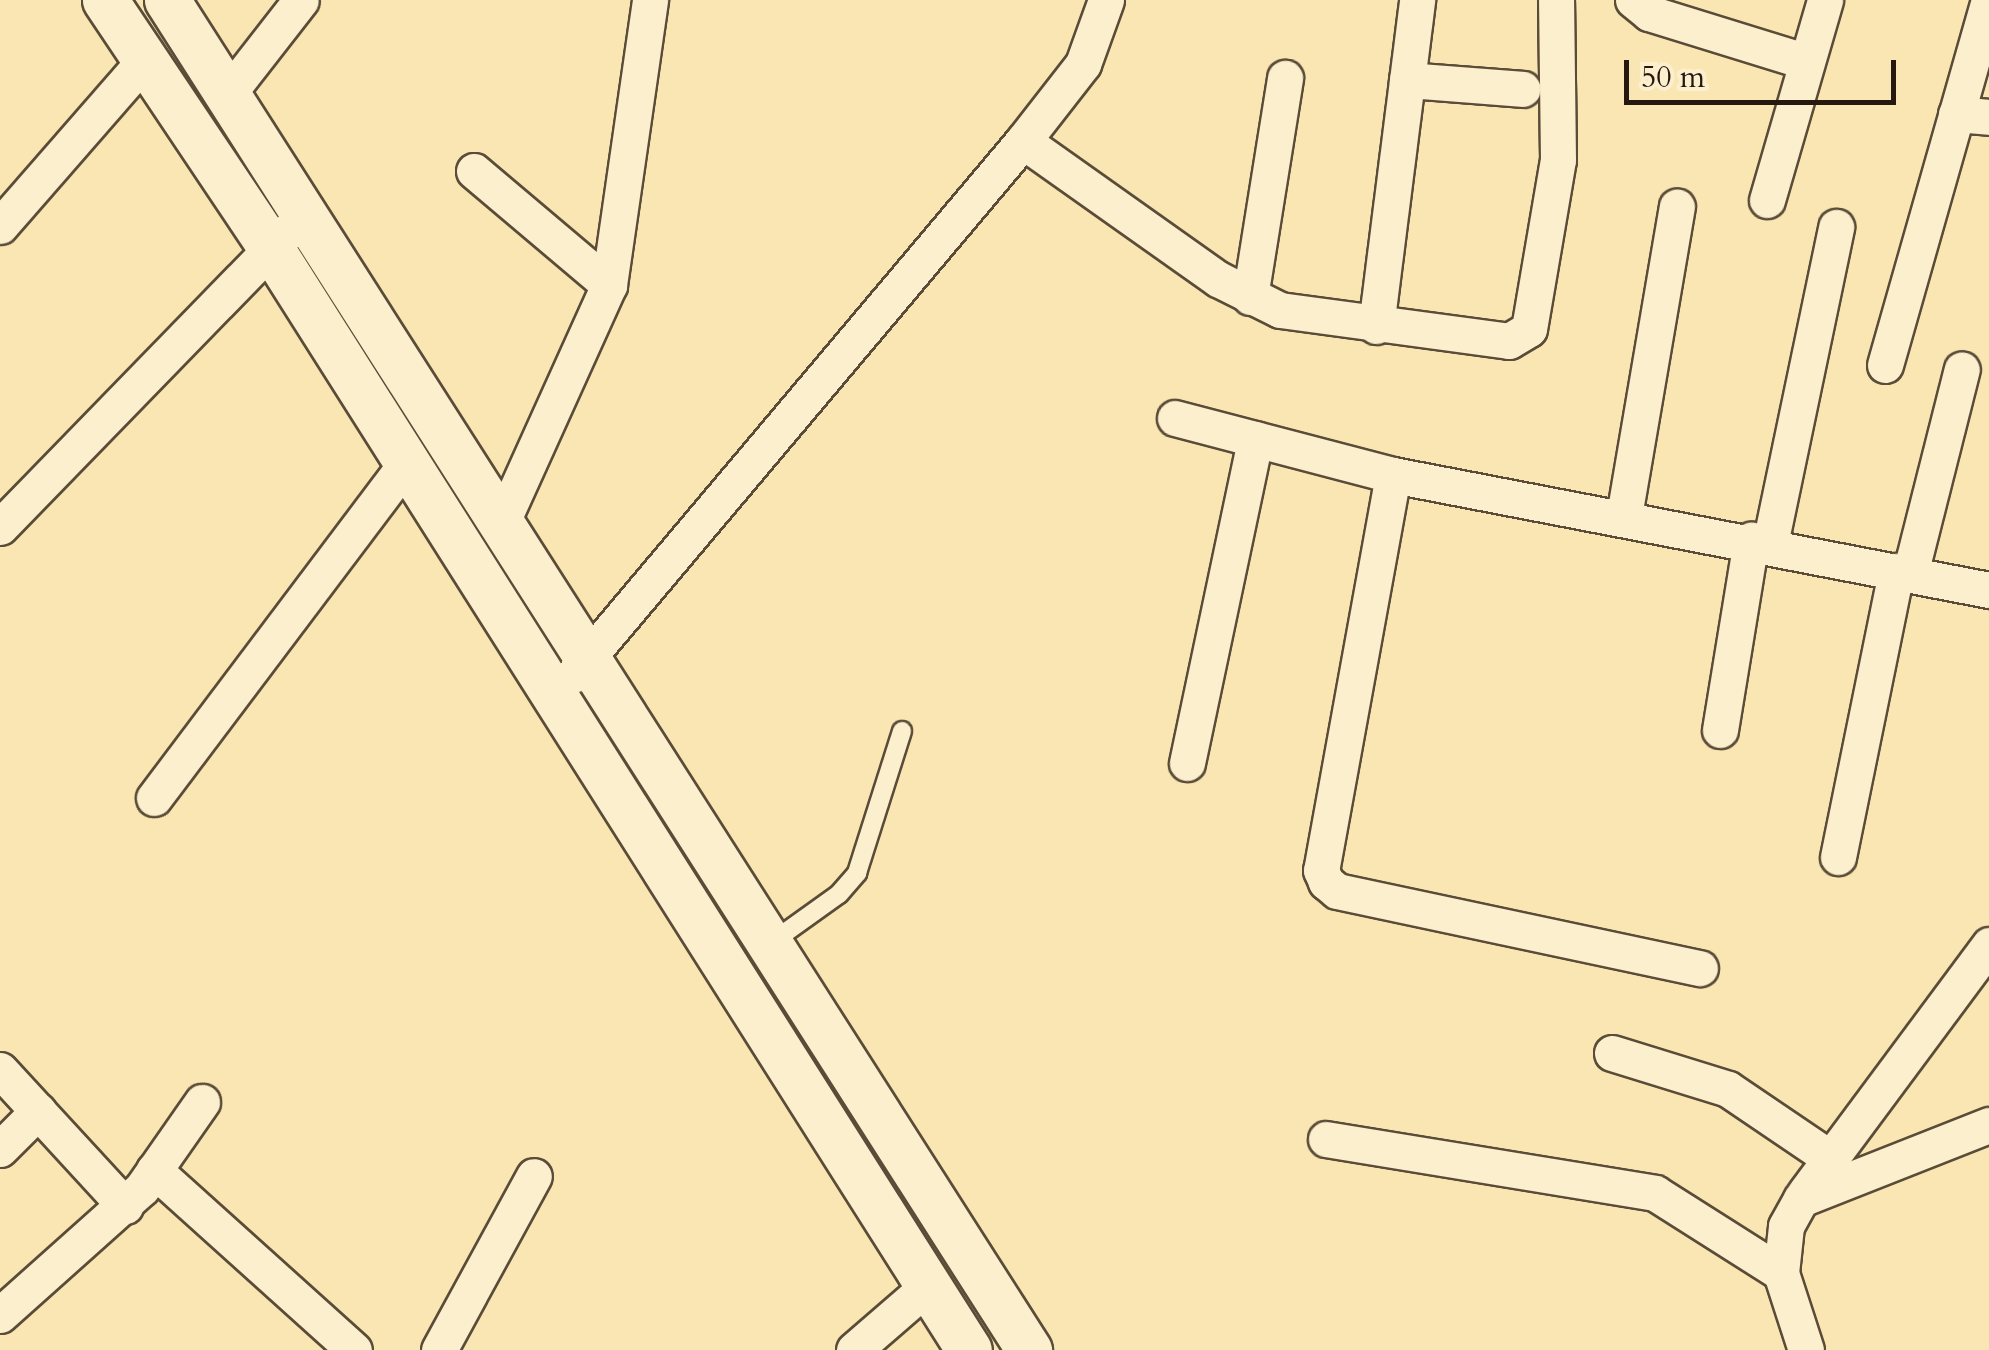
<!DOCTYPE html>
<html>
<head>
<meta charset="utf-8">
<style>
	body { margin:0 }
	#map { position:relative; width:1989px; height:1350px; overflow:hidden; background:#fae6b2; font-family:Cardo,serif }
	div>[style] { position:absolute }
	.roads { filter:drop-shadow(2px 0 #5a4c38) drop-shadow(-2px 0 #5a4c38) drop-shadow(0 2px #5a4c38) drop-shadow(0 -2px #5a4c38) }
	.service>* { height:18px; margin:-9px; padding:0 9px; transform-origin:9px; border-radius:9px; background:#fcefcd }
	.minor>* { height:35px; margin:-17.5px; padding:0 17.5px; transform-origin:17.5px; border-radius:17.5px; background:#fcefcd }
	.tertiary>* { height:45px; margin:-22.5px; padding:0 22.5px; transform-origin:22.5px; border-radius:22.5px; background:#fcefcd }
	span { translate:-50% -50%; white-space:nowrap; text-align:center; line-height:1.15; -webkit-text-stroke:9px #fcefcd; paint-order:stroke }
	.scale { position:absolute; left:1624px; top:60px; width:272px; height:45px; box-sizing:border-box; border:5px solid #25180f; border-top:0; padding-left:12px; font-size:30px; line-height:35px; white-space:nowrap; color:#25180f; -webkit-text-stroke:8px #fcefcd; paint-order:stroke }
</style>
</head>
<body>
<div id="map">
	<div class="roads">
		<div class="service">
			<i style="left:772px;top:942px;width:82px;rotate:-35.6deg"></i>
			<i style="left:839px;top:894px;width:28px;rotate:-49deg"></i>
			<i style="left:857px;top:873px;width:149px;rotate:-72.4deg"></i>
		</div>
		<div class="minor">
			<i style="left:1633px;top:0;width:21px;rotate:39deg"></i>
			<i style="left:1649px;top:13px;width:165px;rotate:17.2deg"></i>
			<i style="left:1407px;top:80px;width:116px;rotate:4.4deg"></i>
			<i style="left:227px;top:95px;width:120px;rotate:-52.1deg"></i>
			<i style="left:1956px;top:114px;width:33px;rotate:5deg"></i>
			<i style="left:1023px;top:141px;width:239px;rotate:35.3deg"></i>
			<i style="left:1218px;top:279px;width:69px;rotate:26.6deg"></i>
			<i style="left:1280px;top:310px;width:231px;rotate:7.7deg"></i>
			<i style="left:1509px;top:341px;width:23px;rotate:-31deg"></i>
			<i style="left:1529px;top:329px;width:171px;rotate:-80.3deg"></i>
			<i style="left:1558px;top:160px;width:160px;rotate:-90.7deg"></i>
			<i style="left:474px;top:171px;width:177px;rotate:40.2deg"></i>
			<i style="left:1767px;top:200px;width:208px;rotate:-73.8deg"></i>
			<i style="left:0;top:226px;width:220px;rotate:-48.9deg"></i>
			<i style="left:1250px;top:297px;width:222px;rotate:-80.9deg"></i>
			<i style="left:1376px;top:326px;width:329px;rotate:-82.8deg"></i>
			<i style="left:1885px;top:365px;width:380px;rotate:-74.1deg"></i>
			<i style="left:1175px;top:418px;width:225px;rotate:14.7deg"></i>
			<i style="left:1393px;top:475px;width:607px;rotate:10.92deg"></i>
			<i style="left:1393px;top:475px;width:402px;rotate:100.3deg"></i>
			<i style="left:1321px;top:870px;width:13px;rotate:67deg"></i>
			<i style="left:1326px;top:882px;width:14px;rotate:39deg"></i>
			<i style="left:1337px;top:891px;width:371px;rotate:12deg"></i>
			<i style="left:1624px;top:516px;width:314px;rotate:-80.3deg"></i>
			<i style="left:501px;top:524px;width:262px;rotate:-65.7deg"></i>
			<i style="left:609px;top:285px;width:288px;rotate:-81.8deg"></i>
			<i style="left:0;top:527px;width:414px;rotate:-45.8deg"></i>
			<i style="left:1770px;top:544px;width:324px;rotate:-78.2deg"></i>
			<i style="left:1910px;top:574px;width:211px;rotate:-75.8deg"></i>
			<i style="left:573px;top:675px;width:698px;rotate:-49.88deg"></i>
			<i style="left:1023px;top:141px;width:98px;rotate:-52.1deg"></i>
			<i style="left:1083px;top:64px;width:68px;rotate:-70.2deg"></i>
			<i style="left:1720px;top:730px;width:193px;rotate:-80.7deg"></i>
			<i style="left:1187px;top:763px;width:331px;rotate:-78.1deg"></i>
			<i style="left:154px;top:798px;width:419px;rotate:-53deg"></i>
			<i style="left:1838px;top:857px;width:292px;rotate:-78.5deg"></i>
			<i style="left:1612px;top:1053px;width:121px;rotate:17.2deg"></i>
			<i style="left:1728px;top:1089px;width:123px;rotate:34.1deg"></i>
			<i style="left:0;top:1070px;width:185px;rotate:47.4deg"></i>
			<i style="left:1326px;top:1139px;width:333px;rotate:9.3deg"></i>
			<i style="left:1655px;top:1193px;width:149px;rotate:32.4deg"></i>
			<i style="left:0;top:1149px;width:54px;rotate:-45deg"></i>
			<i style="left:154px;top:1170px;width:269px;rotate:42deg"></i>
			<i style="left:1805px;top:1193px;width:309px;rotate:-53.4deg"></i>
			<i style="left:0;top:1315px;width:191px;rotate:-41.8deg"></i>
			<i style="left:142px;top:1188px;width:105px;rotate:-55.1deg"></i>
			<i style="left:439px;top:1350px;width:198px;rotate:-61.4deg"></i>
			<i style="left:854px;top:1350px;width:98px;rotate:-40.9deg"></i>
			<i style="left:1806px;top:1350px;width:81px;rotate:-108deg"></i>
			<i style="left:1781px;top:1273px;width:47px;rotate:-83.9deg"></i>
			<i style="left:1786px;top:1226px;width:31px;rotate:-61deg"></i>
			<i style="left:1801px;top:1199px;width:202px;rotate:-21.5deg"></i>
		</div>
		<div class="tertiary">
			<i style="left:105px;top:0;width:298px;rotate:56.2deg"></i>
			<i style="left:271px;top:248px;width:1304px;rotate:57.65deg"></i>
			<i style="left:167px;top:0;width:1602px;rotate:57.44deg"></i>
		</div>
	</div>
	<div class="scale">50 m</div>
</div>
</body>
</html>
